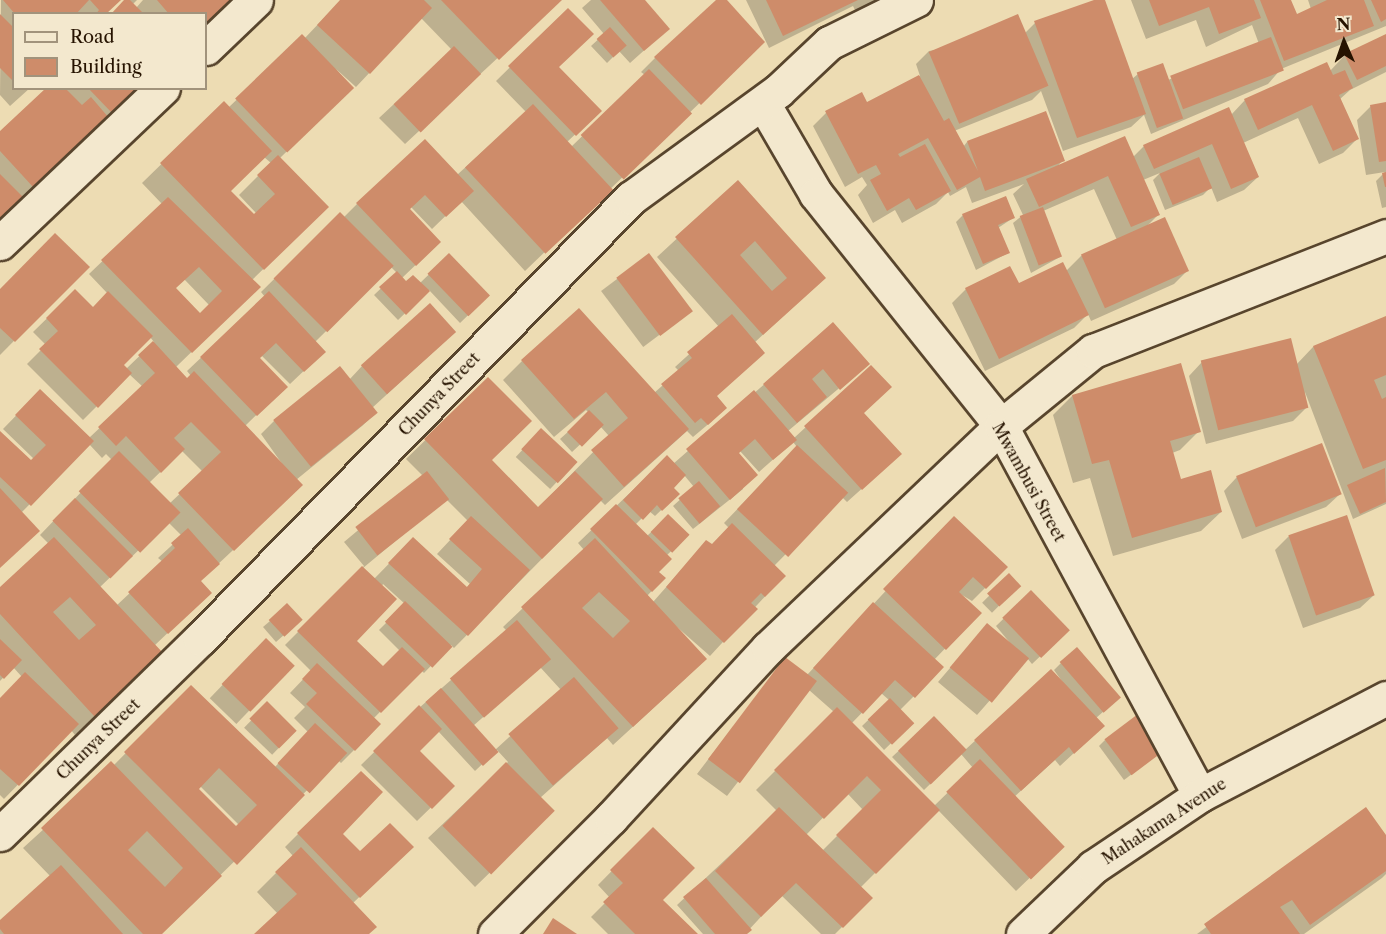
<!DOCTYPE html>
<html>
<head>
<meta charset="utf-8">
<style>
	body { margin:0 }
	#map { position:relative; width:1386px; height:934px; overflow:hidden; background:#eddcb3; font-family:"Libre Caslon Text",serif }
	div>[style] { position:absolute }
	.shadow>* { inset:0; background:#0003; transform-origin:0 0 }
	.building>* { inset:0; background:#ce8c6a; transform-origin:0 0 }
	.roads { filter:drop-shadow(2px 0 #58452d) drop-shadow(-2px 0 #58452d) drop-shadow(0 2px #58452d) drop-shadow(0 -2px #58452d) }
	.street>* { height:33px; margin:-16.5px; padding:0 16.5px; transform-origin:16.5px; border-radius:16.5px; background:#f3e8ce }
	.secondary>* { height:33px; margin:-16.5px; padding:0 16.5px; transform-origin:16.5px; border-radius:16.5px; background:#f3e8ce }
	span { translate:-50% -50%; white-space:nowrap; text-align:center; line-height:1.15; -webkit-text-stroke:5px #f3e8ce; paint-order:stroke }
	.street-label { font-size:16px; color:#261300 }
	.legend { position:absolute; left:12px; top:12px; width:195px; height:78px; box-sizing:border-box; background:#f3e8ce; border:2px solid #a1937c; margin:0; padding:8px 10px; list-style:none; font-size:18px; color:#261300 }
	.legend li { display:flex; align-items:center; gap:12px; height:30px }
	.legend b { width:30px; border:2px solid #a1937c }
	.north { position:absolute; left:1314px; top:12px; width:60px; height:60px; -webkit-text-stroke:4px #f3e8ce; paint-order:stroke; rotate:358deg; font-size:16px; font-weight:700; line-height:24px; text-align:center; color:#261300 }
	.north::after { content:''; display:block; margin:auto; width:21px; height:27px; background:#261300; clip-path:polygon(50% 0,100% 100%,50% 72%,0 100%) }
</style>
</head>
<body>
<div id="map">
	<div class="shadow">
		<i style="clip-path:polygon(1px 0,119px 0,105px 14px,14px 14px,14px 88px,30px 88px,10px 106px,0 95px)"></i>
		<i style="clip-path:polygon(126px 0,137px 0,133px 4px,136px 8px,143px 0,235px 0,206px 24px,206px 14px,113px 14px)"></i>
		<i style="clip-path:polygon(evenodd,341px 0,560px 0,405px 144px,379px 118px,452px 50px,421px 18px,356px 87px,336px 69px,352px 88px,280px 158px,308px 226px,252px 280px,245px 300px,176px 367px,187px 380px,191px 376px,187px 371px,265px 297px,261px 292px,340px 214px,343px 218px,357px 204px,457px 175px,526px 112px,496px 81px,568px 10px,558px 67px,600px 111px,567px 142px,571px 147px,645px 75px,641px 72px,655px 58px,719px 0,725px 0,763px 42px,525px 271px,461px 201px,432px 229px,411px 207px,408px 209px,425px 256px,402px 278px,406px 283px,420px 283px,449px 255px,488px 296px,460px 323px,429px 290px,398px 320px,374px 295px,397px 273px,391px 267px,315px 342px,310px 365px,290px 384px,262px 356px,259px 358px,285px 387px,245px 426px,285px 468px,261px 434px,274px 421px,349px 380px,362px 366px,441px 345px,372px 408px,376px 413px,362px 426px,296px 480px,282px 504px,199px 582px,196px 606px,154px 646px,143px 673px,75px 735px,71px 730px,4px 799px,0 795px,0 700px,22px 677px,13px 667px,0 681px,0 589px,49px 544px,40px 535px,112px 460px,106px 454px,102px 458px,89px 444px,21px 513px,0 567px,0 433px,31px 462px,34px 459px,3px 429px,40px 391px,89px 438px,143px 387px,129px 374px,83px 420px,27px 364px,46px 345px,33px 332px,75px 291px,93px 309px,108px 294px,89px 274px,162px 204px,142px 183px,224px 103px,228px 108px,302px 37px,304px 39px,341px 0,264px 157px,271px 163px,239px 195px,256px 213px,254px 216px,229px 191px,264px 157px,341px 0,184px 279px,210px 306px,200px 315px,174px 289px,184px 279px,341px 0,150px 337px,154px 342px,126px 369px,122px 365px,150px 337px,341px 0,182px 451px,203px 472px,169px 504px,149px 483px,182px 451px,341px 0,168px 522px,182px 536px,158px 558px,163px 562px,116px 606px,99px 588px,168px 522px)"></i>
		<i style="clip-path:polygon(591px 0,643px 0,668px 29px,630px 63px,619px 51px,607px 63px,591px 46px,604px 34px,582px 8px)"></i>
		<i style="clip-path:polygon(746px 0,880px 0,856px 12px,853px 6px,769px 48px)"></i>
		<i style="clip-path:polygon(1098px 0,1104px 0,1132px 79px,1138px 74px,1168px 80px,1259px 44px,1252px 25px,1206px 47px,1196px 20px,1146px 39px,1131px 0,1289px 0,1296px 16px,1311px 9px,1308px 0,1386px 0,1386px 26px,1281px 69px,1268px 84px,1151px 134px,1144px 115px,1131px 127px,1063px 151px,1041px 91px,1032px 100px,954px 131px,963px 147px,967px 142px,1063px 160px,1056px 168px,1133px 157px,1144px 146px,1231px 115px,1245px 100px,1330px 71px,1345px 55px,1386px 36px,1386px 72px,1350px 90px,1339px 100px,1357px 139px,1343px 153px,1319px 164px,1298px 118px,1243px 143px,1258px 177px,1244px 190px,1217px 202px,1211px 187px,1203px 195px,1165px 210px,1153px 180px,1160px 173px,1143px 180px,1158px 215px,1146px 227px,1187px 271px,1174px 284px,1091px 321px,1088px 314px,1074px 328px,985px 371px,952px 303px,966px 289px,1018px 285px,1066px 271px,1081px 256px,1117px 240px,1094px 189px,1043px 211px,1060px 257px,1031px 273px,1013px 223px,1023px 215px,1013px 194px,1024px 184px,972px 203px,966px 187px,950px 196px,948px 192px,936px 204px,902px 223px,895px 210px,873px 223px,858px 195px,867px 185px,862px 177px,845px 187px,813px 126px,826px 113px,866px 104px,920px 76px,916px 64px,929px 51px,1024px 34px,1035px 23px)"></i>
		<i style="clip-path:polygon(48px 88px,135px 88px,0 222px,0 133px)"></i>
		<i style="clip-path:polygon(1386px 104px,1386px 207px,1382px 208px,1376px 181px,1385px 172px,1366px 175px,1357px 120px,1371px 106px)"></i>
		<i style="clip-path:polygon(evenodd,738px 182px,824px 278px,754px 343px,763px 353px,715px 397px,712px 421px,693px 437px,687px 431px,605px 505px,600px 500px,454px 648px,451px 645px,424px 673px,421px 670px,373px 719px,354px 750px,341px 763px,338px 760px,160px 934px,0 934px,0 922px,51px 877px,23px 848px,113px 766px,191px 687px,274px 768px,308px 732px,294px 718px,305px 707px,290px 693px,311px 671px,285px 645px,364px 566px,344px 542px,423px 476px,406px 459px,488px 379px,490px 461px,537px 509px,609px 436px,600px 426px,572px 452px,560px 439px,589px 413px,586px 410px,554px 437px,503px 380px,522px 361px,654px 393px,679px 371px,675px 367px,719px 327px,657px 257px,738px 182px,446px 499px,468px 521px,437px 554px,470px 584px,466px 588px,413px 539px,374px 579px,363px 568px,446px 499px,738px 182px,383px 584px,405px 604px,379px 630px,400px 651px,383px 668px,355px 641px,383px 584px,738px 182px,200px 786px,239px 825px,236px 828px,196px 789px,200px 786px)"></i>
		<i style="clip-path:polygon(963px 215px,1013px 218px,998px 228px,1008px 253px,976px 270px,956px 222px)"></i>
		<i style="left:649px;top:255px;width:70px;height:60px;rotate:53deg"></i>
		<i style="clip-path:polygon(87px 267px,0 355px,0 291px)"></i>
		<i style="clip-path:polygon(1386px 318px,1386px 504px,1353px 519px,1305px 392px,1307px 407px,1293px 421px,1206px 444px,1189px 376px,1202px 362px,1296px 365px,1313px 347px)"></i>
		<i style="clip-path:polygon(evenodd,833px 324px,868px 364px,788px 431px,794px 438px,871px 367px,862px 414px,886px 467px,847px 502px,842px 497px,774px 566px,784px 576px,710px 656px,669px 620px,686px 678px,613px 745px,607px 738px,540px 798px,553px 811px,475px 887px,428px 838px,508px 762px,497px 750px,475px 771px,438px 731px,418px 751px,453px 786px,417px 821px,361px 765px,419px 708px,507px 631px,503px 627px,584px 550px,578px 543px,667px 457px,673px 464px,833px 324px,793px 442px,797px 447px,724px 523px,729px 528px,711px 546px,706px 542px,653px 602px,647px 596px,664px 578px,657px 572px,666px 556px,688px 535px,668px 516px,647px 536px,635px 525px,649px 511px,655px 516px,678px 494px,672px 488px,684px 475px,694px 487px,673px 506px,693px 529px,743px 489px,737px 454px,740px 451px,759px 472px,793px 442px,833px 324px,540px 667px,561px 690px,495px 750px,473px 726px,540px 667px)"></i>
		<i style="clip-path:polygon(1180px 365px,1199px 431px,1180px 450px,1172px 453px,1180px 481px,1221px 512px,1201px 531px,1113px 556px,1090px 478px,1073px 483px,1053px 415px,1072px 396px)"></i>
		<i style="left:541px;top:430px;width:47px;height:37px;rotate:43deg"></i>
		<i style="clip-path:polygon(1237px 477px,1340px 494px,1326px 507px,1242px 539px,1224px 491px)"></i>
		<i style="clip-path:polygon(evenodd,954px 518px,1006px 567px,972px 601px,957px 592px,979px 613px,934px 660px,914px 696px,900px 710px,912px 723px,884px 750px,862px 726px,889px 700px,881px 693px,851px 724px,934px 806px,973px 768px,961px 754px,924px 790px,892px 757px,934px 718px,965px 750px,1051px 671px,1064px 684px,1054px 670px,1061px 663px,1112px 704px,1096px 718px,1089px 739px,1060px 766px,1055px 760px,1014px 797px,1062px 847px,1016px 891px,938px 810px,860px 888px,871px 898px,835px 934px,821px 934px,781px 895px,745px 934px,703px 934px,677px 905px,777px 811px,756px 790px,834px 712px,809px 690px,727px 796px,697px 774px,785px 659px,807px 675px,954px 518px,847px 793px,863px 810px,822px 851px,806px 835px,847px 793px)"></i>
		<i style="clip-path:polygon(1289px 536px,1374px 595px,1360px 608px,1303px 628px,1275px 550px)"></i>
		<i style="left:1009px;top:576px;width:14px;height:38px;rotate:45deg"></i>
		<i style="clip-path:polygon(1031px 592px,1068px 630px,1032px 664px,1027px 658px,977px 715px,938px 682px,987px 625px,1015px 649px,996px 626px)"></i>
		<i style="clip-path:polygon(270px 621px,294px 626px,276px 642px,263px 627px)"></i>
		<i style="left:266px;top:640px;width:37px;height:81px;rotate:44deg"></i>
		<i style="left:267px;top:704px;width:39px;height:33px;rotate:44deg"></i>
		<i style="clip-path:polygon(1105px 740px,1156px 756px,1124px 780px,1099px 746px)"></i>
		<i style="clip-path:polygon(1365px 809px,1386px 838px,1386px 874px,1382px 878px,1304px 934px,1197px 934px)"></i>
		<i style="clip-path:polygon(653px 829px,661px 900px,696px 934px,608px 934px,591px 917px,610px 898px,598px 885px)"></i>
		<i style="clip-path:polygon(298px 834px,341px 834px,360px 853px,398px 860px,353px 903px,368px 934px,256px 934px,278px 914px,257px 892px,293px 856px,285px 847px)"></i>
	</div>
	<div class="building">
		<i style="clip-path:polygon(3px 0,89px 0,76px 14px,15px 14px)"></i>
		<i style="clip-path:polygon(90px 0,121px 0,106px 14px,96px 14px,99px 10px)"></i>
		<i style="clip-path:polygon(124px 0,130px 0,144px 14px,111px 14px)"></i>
		<i style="clip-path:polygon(157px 0,234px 0,206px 24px,206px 14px,169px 14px)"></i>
		<i style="clip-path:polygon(340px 0,424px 0,432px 8px,370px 74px,317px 25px)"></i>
		<i style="clip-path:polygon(441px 0,562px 0,499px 60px)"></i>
		<i style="clip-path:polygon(600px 0,645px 0,670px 29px,644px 51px)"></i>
		<i style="clip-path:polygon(716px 0,727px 0,765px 42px,701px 105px,654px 57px)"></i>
		<i style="clip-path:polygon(766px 0,858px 0,783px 36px)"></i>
		<i style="clip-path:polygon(1094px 0,1105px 0,1146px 114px,1077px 138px,1034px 21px)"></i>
		<i style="clip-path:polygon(1149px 0,1254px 0,1261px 18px,1219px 34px,1209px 7px,1159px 26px)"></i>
		<i style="clip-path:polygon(1260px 0,1291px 0,1297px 14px,1327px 0,1364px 0,1374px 26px,1284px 61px)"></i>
		<i style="clip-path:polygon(1371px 0,1386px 0,1386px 19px,1381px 22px)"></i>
		<i style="clip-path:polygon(568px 8px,594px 34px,559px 67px,602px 111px,576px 136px,508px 66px)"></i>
		<i style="clip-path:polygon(0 14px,14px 28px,14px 82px,0 68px)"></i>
		<i style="left:1018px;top:14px;width:78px;height:97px;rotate:67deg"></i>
		<i style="left:610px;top:27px;width:25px;height:18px;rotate:48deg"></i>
		<i style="left:302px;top:34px;width:75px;height:93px;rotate:46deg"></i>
		<i style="clip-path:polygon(1386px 34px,1386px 66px,1357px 80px,1344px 54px)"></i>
		<i style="left:1271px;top:37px;width:36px;height:108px;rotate:69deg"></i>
		<i style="left:454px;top:46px;width:39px;height:84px;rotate:46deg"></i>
		<i style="clip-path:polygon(1327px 62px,1333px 75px,1345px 70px,1353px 88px,1339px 95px,1359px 139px,1333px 151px,1312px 105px,1258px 130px,1244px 99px)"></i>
		<i style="left:1163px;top:63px;width:59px;height:28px;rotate:70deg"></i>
		<i style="left:649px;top:69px;width:62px;height:95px;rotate:46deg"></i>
		<i style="clip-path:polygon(919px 75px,944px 121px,949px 118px,978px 171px,967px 141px,1046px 111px,1065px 161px,985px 191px,980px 177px,957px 190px,928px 138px,898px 154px,900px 157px,925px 144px,951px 191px,916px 210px,909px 198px,887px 211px,870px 180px,881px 174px,876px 165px,858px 174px,825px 111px,862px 92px,867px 102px)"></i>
		<i style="clip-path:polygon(46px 88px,65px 88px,82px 105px,91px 97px,109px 118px,34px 188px,0 151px,0 131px)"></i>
		<i style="clip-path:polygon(88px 88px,137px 88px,112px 113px)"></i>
		<i style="clip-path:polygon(224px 101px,272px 151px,231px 191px,254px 214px,275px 194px,257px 175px,278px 155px,329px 207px,264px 270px,160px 163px)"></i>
		<i style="clip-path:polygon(1386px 102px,1386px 161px,1379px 162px,1370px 105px)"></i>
		<i style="left:533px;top:104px;width:118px;height:93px;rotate:47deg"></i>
		<i style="clip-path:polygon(1229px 107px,1259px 177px,1231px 189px,1212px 144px,1154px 169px,1143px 145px)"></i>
		<i style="clip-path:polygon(1125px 136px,1160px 215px,1131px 227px,1108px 176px,1039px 207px,1026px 179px)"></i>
		<i style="clip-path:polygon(425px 139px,474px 191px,446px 217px,425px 195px,410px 209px,441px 242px,416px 266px,356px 203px)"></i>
		<i style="left:1199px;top:157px;width:34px;height:43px;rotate:67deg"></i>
		<i style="clip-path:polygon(1386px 172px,1386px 187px,1385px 187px,1382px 173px)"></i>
		<i style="clip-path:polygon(0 174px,25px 199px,0 223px)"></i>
		<i style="clip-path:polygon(evenodd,738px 180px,826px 278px,763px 335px,675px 237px,738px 180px,755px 241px,787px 278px,772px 291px,740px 255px,755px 241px)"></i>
		<i style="clip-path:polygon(1006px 196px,1015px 218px,998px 225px,1010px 253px,983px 264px,962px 214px)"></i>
		<i style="clip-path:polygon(evenodd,168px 197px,261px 287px,192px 353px,101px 260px,168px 197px,199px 267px,222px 291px,200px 313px,176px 288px,199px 267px)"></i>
		<i style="left:1043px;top:207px;width:53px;height:25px;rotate:69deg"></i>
		<i style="left:340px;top:212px;width:76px;height:94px;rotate:45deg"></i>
		<i style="left:1165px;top:217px;width:59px;height:92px;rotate:66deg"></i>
		<i style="clip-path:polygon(55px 233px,90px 267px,15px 342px,0 328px,0 289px)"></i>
		<i style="left:449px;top:253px;width:59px;height:30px;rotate:46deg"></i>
		<i style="left:649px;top:253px;width:73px;height:41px;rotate:53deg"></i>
		<i style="clip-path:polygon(1063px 262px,1089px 315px,999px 359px,965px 288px,1010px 266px,1019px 283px)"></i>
		<i style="clip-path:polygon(397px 271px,406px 281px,413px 275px,430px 291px,406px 315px,379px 287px)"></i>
		<i style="clip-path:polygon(75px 289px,93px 307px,108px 291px,153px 336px,124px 365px,132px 373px,98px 408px,39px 349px,58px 331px,46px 318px)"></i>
		<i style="clip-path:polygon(269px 291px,326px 352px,304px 372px,276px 343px,260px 358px,288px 387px,257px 416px,200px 357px)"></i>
		<i style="left:430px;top:303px;width:39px;height:93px;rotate:48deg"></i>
		<i style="clip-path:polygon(579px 308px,689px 429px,624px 487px,591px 450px,628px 418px,606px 392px,574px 419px,521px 360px)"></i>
		<i style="clip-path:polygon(732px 314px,765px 353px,717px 396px,727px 408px,708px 425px,701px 418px,695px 423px,661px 384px,692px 358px,687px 352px)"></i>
		<i style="clip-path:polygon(1386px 316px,1386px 375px,1374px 380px,1382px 399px,1386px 397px,1386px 460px,1363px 469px,1313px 346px)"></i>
		<i style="clip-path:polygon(833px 322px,870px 364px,840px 390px,823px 369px,812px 379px,827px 397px,797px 423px,763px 384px)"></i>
		<i style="left:1291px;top:338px;width:72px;height:93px;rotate:76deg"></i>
		<i style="clip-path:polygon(153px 341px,187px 378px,194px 371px,303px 485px,234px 551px,178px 493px,221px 452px,191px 422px,174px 438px,185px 449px,161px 473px,126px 436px,116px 446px,98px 427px,155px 373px,138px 355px)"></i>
		<i style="clip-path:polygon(1181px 363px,1201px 432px,1170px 441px,1181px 479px,1211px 470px,1222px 512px,1132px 538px,1109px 460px,1092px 464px,1072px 395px)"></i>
		<i style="clip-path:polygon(871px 365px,892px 387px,864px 413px,902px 454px,862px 490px,804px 426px)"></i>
		<i style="left:340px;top:366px;width:60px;height:86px;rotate:51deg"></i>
		<i style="clip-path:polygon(488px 377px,532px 421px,492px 460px,538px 507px,575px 471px,603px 499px,542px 559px,424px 439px)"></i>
		<i style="clip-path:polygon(40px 389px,94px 441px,31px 506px,0 477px,0 431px,31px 460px,46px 445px,15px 415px)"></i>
		<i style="clip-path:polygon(754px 390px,797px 440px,773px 460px,755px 439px,739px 453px,758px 475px,730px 500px,686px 449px)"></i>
		<i style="left:589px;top:410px;width:21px;height:31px;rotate:45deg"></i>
		<i style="left:541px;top:428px;width:50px;height:29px;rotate:43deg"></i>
		<i style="left:1322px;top:443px;width:55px;height:92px;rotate:69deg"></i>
		<i style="left:797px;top:445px;width:70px;height:88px;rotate:43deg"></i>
		<i style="left:119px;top:451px;width:87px;height:57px;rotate:45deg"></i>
		<i style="clip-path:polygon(667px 455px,686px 475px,674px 488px,680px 494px,662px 511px,657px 505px,643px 520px,623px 500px)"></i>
		<i style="clip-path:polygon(1385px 468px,1386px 502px,1360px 514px,1347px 485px)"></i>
		<i style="left:427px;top:471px;width:36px;height:91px;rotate:52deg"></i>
		<i style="left:699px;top:481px;width:33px;height:27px;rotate:50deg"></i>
		<i style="clip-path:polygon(0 488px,40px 531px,0 568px)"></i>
		<i style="left:75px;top:498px;width:82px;height:32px;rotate:45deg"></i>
		<i style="clip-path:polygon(616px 504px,672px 559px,659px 572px,666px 578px,652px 592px,590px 529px)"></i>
		<i style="left:668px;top:514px;width:30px;height:25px;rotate:44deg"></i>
		<i style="left:1347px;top:515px;width:85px;height:62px;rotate:71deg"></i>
		<i style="clip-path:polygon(471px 516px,530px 570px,468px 636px,388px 563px,413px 537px,467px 587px,482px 569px,449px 539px)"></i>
		<i style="clip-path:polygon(954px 516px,1008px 567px,986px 589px,973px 577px,959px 592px,982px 613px,946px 650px,883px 589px)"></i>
		<i style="clip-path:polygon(732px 523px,786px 576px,765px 597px,761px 593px,751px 603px,758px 609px,724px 643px,666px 587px,706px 540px,712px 544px)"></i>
		<i style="clip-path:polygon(188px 528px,220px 564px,201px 581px,212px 593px,168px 634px,128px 592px,175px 548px,171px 543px)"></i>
		<i style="clip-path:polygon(evenodd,54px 537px,164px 654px,95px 717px,0 614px,0 587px,54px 537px,70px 597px,96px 625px,79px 640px,53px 612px,70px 597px)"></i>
		<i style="clip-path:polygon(evenodd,595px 538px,707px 659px,633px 727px,521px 607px,595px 538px,599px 592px,630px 621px,613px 638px,582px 608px,599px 592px)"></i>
		<i style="clip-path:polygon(362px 566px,397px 599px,357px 641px,383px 666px,402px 647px,425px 669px,381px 713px,297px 631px)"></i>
		<i style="left:1009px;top:573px;width:18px;height:30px;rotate:47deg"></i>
		<i style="left:1031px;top:590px;width:56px;height:40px;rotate:46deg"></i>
		<i style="left:405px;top:601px;width:66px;height:29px;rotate:44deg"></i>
		<i style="clip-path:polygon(873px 602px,944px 667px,915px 698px,895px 680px,863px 714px,813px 668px)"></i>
		<i style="left:287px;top:603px;width:23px;height:25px;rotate:47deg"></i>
		<i style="left:517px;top:620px;width:52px;height:89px;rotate:49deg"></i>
		<i style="left:987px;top:623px;width:55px;height:58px;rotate:40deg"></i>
		<i style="left:266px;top:638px;width:40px;height:64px;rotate:44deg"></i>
		<i style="clip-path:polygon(0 639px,22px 660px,4px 679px,0 675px)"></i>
		<i style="left:1077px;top:647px;width:67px;height:23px;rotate:49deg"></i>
		<i style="left:785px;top:657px;width:40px;height:128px;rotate:37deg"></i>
		<i style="clip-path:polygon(317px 663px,381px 724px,355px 751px,306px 704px,317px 693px,302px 679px)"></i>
		<i style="clip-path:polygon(1051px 669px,1105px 726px,1074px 754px,1069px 747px,1021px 791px,974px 740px)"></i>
		<i style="clip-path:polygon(25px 672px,79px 724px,19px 786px,0 769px,0 698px)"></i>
		<i style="left:574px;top:677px;width:68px;height:87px;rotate:49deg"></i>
		<i style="clip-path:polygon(evenodd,191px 685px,305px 795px,237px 865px,124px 752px,191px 685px,219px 768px,257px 805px,236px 826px,199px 789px,219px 768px)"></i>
		<i style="left:441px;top:688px;width:86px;height:21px;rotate:48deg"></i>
		<i style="left:890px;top:698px;width:35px;height:31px;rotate:46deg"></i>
		<i style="left:267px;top:701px;width:42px;height:25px;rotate:45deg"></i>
		<i style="clip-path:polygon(419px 705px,442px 729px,420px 751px,455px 786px,432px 809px,373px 751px)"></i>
		<i style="clip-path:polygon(837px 707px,940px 810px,876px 874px,836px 835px,881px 790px,867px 776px,824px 819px,774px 770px)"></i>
		<i style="left:1138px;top:714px;width:45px;height:42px;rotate:53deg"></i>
		<i style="left:934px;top:716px;width:47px;height:50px;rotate:46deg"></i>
		<i style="left:315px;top:723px;width:44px;height:55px;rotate:43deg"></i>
		<i style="left:980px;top:759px;width:122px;height:47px;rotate:46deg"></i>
		<i style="clip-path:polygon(evenodd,111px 761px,222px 876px,162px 934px,143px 934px,41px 828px,111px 761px,147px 831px,183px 868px,165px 887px,128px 850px,147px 831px)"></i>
		<i style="left:506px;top:762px;width:69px;height:90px;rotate:45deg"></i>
		<i style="clip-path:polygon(361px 771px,383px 792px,343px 834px,360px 851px,390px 823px,414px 847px,360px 898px,297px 833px)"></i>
		<i style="clip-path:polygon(779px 807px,873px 898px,843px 928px,796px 883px,761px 917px,715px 871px)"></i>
		<i style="clip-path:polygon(1366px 807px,1386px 835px,1386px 871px,1310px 925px,1292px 900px,1280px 907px,1300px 934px,1211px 934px,1204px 924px)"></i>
		<i style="clip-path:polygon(653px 827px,695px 868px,663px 900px,698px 934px,635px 934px,603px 902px,623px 883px,610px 870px)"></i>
		<i style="clip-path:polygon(301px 847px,377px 927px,369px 934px,254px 934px,297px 894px,275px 872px)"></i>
		<i style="clip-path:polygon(61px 865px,123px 934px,4px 934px,0 929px,0 920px)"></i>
		<i style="clip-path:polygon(706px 878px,752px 930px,747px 934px,715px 934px,683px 897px)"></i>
		<i style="clip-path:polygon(553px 918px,577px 934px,543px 934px)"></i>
	</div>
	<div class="roads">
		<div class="street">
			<i style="left:206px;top:48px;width:69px;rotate:-43.8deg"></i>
			<i style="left:763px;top:103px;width:105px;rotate:59.8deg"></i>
			<i style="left:816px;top:194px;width:297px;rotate:51.4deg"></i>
			<i style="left:1001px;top:426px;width:419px;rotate:61.7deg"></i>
			<i style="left:0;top:243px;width:225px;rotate:-43.6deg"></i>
			<i style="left:0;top:834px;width:279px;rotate:-44.3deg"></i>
			<i style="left:200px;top:639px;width:617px;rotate:-45.66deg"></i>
			<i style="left:631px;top:198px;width:182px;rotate:-36.1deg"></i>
			<i style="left:778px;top:91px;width:70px;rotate:-43.3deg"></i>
			<i style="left:829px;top:43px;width:97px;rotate:-26.3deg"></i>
			<i style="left:495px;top:934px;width:164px;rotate:-45deg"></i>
			<i style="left:611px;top:818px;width:231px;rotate:-47.3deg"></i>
			<i style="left:768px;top:648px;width:322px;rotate:-43.6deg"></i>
			<i style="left:1001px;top:426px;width:119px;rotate:-39.2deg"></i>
			<i style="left:1093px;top:351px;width:315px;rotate:-21.4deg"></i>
		</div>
		<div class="secondary">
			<i style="left:1023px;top:934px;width:97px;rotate:-43.7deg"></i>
			<i style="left:1093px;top:867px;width:129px;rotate:-33.9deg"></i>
			<i style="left:1200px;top:795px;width:210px;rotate:-27.5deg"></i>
		</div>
	</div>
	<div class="street-label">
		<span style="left:439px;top:394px;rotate:-46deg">Chunya Street</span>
		<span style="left:1029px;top:482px;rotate:61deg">Mwambusi Street</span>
		<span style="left:98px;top:739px;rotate:-44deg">Chunya Street</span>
		<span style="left:1164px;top:821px;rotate:-33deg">Mahakama Avenue</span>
	</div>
	<ul class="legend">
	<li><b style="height:8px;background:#f3e8ce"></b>Road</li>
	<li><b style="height:16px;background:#ce8c6a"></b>Building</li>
	</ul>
	<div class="north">N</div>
</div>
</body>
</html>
